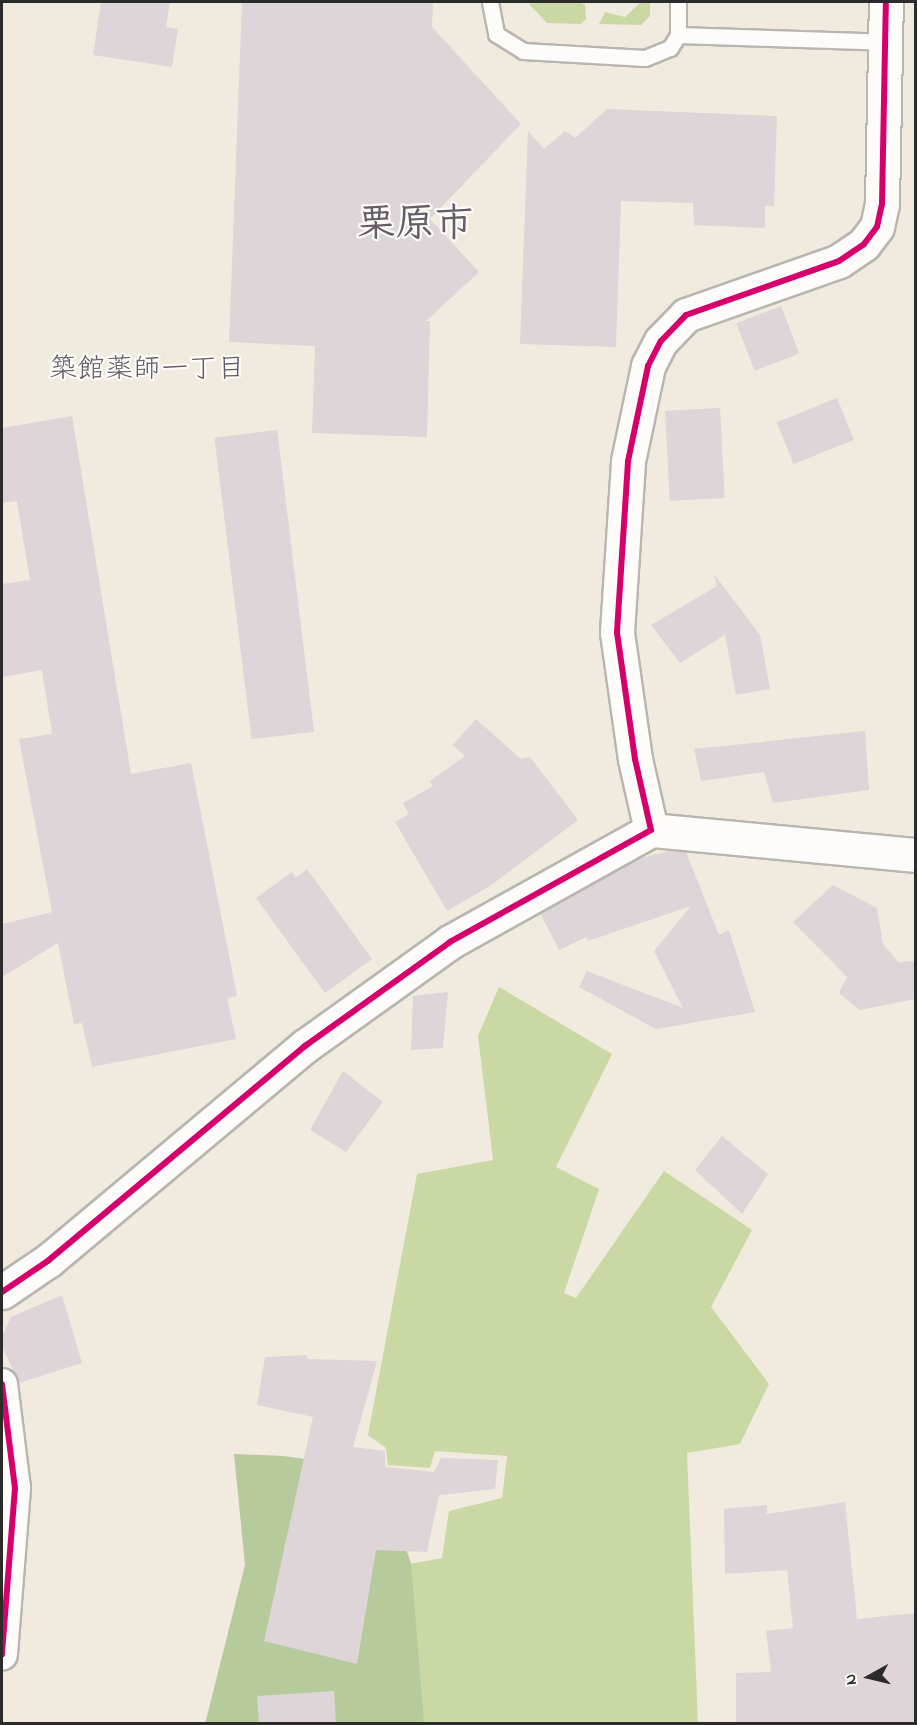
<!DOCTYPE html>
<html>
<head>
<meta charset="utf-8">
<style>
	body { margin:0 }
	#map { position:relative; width:917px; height:1725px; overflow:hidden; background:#f0eadf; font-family:"Indie Flower","Klee One",sans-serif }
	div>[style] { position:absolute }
	.green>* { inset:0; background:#cad9a4 }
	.forest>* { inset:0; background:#b6ca9c }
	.building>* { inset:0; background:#ddd5d8; transform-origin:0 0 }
	.roads { filter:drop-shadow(2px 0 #b9b5af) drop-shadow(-2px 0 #b9b5af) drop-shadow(0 2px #b9b5af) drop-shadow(0 -2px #b9b5af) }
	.service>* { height:15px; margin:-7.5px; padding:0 7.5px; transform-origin:7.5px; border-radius:7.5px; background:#fdfcfa }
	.minor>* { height:30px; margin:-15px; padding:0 15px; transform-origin:15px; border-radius:15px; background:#fdfcfa }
	.tertiary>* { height:33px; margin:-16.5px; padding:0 16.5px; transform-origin:16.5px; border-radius:16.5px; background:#fdfcfa }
	.cycleway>* { height:6px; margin:-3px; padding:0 3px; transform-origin:3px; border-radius:3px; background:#d6006c }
	span { translate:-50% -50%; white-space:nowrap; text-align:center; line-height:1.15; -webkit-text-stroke:4.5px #fdfcf7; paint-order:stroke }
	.neighbourhood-label { font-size:28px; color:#665b6a }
	.town-label { font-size:39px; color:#665b6a; font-weight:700 }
	.frame { position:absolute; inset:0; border:3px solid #2b2b2b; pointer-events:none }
	.north { position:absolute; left:839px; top:1647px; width:60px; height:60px; -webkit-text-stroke:4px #fdfcf7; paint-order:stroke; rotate:262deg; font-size:16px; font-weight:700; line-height:24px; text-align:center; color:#2b2b2b }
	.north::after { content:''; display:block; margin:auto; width:21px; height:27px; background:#2b2b2b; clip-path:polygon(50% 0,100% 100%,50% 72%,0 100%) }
</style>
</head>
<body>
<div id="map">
	<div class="green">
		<i style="clip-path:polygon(536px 2px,580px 2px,585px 5px,586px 19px,581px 24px,547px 23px,529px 4px)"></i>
		<i style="clip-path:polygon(641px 2px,650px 2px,650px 16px,641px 25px,599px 24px,605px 12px,625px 17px)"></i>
		<i style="clip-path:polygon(499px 987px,612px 1054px,556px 1167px,599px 1189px,564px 1293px,576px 1298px,664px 1171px,752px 1230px,711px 1307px,769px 1384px,740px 1444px,687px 1453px,698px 1723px,401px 1723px,399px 1566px,442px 1558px,449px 1511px,502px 1498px,507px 1456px,435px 1451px,430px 1468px,388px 1465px,386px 1448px,368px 1435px,417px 1174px,493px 1160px,478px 1036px)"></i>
	</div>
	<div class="forest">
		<i style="clip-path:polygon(234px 1454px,283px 1456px,343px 1464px,390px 1503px,411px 1563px,424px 1723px,205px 1724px,245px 1565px)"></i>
	</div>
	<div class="building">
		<i style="clip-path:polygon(101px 2px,170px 2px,166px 27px,178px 29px,172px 67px,93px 55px)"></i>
		<i style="clip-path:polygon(242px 2px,433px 2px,432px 27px,521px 124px,430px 219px,479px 272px,426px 321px,430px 321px,427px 437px,312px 433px,315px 346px,229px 342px)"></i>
		<i style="clip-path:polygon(607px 109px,777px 116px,774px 206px,765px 206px,765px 228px,694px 225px,693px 203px,621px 201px,616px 347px,520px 344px,528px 131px,544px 149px,565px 131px,575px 138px)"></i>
		<i style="left:781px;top:306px;width:51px;height:48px;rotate:69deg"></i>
		<i style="left:837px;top:398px;width:45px;height:65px;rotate:68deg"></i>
		<i style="left:720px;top:408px;width:90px;height:55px;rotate:87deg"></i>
		<i style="clip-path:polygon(72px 416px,131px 774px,191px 763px,237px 996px,227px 998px,236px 1039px,92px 1067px,82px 1023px,74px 1024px,58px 943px,2px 977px,2px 924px,52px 912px,19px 739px,52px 734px,42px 670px,2px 677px,2px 584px,30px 580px,17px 501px,2px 503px,2px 428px)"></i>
		<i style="left:277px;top:430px;width:304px;height:63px;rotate:83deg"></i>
		<i style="clip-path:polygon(714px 574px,760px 635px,770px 689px,736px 695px,725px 635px,680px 663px,651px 625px,717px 586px)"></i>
		<i style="clip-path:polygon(476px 719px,521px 759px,530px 757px,578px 820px,490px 886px,447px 911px,395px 822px,409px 814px,403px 803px,433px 786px,430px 781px,465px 756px,453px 745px)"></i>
		<i style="clip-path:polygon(865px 731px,869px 790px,773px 803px,764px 772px,701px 781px,694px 749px)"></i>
		<i style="clip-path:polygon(669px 851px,686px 852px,719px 935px,729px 930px,755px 1012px,656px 1029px,579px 987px,587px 971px,683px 1008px,654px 951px,691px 906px,588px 941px,586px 937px,559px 950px,540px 913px,638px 859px)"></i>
		<i style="clip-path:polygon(307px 869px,372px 959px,325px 993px,256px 898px,292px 872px,296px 878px)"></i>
		<i style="clip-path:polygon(833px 885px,877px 908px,883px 944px,898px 962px,915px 961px,915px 999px,860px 1010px,839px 993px,847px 977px,793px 922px)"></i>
		<i style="clip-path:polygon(448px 992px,443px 1048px,411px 1050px,413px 996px)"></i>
		<i style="clip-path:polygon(343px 1071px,383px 1102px,346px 1152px,310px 1130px)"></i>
		<i style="clip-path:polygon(722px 1136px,768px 1174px,742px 1214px,695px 1170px)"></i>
		<i style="clip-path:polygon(62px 1295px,82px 1363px,19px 1383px,2px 1346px,2px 1336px,11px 1317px)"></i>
		<i style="clip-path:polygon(307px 1355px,307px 1359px,377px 1361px,353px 1447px,385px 1451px,385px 1467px,434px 1472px,441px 1458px,498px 1460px,495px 1489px,439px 1495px,427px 1552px,376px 1550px,357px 1664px,264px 1641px,313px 1417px,257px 1405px,265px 1357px)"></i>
		<i style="clip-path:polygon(845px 1502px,857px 1619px,915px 1613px,915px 1724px,736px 1722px,736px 1673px,771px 1672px,766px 1631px,793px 1628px,787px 1570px,725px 1574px,724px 1509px,767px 1505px,767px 1514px)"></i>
		<i style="clip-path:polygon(334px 1691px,336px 1724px,259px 1724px,257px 1696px)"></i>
	</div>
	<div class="roads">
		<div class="service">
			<i style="left:490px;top:2px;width:33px;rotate:79deg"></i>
			<i style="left:496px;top:34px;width:32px;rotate:32deg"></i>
			<i style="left:523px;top:51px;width:122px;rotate:3.3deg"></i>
			<i style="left:645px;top:58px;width:27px;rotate:-22deg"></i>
			<i style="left:670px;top:48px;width:15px;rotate:-58deg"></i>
			<i style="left:678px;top:2px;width:33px;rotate:90deg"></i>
			<i style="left:678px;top:35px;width:207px;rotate:1.9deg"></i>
		</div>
		<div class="minor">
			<i style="left:2px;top:1384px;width:105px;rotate:82.9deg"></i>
			<i style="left:15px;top:1488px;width:167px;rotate:94.5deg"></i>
		</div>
		<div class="tertiary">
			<i style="left:651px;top:830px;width:266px;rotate:5.4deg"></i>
			<i style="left:2px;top:1292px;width:57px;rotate:-34.2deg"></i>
			<i style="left:49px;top:1260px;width:334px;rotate:-39.9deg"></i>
			<i style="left:305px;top:1046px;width:178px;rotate:-35.6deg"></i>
			<i style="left:450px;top:942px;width:230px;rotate:-29.1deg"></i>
			<i style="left:651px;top:830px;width:73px;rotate:-102.7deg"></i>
			<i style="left:635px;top:759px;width:128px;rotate:-98.1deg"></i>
			<i style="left:617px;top:632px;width:171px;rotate:-86.3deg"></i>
			<i style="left:628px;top:461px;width:97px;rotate:-78.1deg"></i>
			<i style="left:648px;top:366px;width:28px;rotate:-63deg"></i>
			<i style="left:661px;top:341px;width:36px;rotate:-46deg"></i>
			<i style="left:686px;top:315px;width:162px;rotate:-19.4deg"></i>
			<i style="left:839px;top:261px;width:30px;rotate:-34deg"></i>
			<i style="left:864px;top:244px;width:21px;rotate:-53deg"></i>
			<i style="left:877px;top:227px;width:24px;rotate:-78deg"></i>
			<i style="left:882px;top:204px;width:202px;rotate:-88.9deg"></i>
		</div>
	</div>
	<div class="cycleway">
		<i style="left:2px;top:1292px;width:57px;rotate:-34.2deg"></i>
		<i style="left:49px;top:1260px;width:334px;rotate:-39.9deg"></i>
		<i style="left:305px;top:1046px;width:178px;rotate:-35.6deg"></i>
		<i style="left:450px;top:942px;width:230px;rotate:-29.1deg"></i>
		<i style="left:651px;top:830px;width:73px;rotate:-102.7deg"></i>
		<i style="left:635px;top:759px;width:128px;rotate:-98.1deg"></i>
		<i style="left:617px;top:632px;width:171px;rotate:-86.3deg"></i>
		<i style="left:628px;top:461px;width:97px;rotate:-78.1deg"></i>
		<i style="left:648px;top:366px;width:28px;rotate:-63deg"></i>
		<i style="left:661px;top:341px;width:36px;rotate:-46deg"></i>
		<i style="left:686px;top:315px;width:162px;rotate:-19.4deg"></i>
		<i style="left:839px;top:261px;width:30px;rotate:-34deg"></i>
		<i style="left:864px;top:244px;width:21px;rotate:-53deg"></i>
		<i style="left:877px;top:227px;width:24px;rotate:-78deg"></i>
		<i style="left:882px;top:204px;width:202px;rotate:-88.9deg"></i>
		<i style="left:2px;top:1384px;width:105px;rotate:82.9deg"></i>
		<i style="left:15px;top:1488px;width:167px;rotate:94.5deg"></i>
	</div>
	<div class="neighbourhood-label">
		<span style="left:147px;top:371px">築館薬師一丁目</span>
	</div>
	<div class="town-label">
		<span style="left:415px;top:226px">栗原市</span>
	</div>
	<div class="frame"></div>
	<div class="north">N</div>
</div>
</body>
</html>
